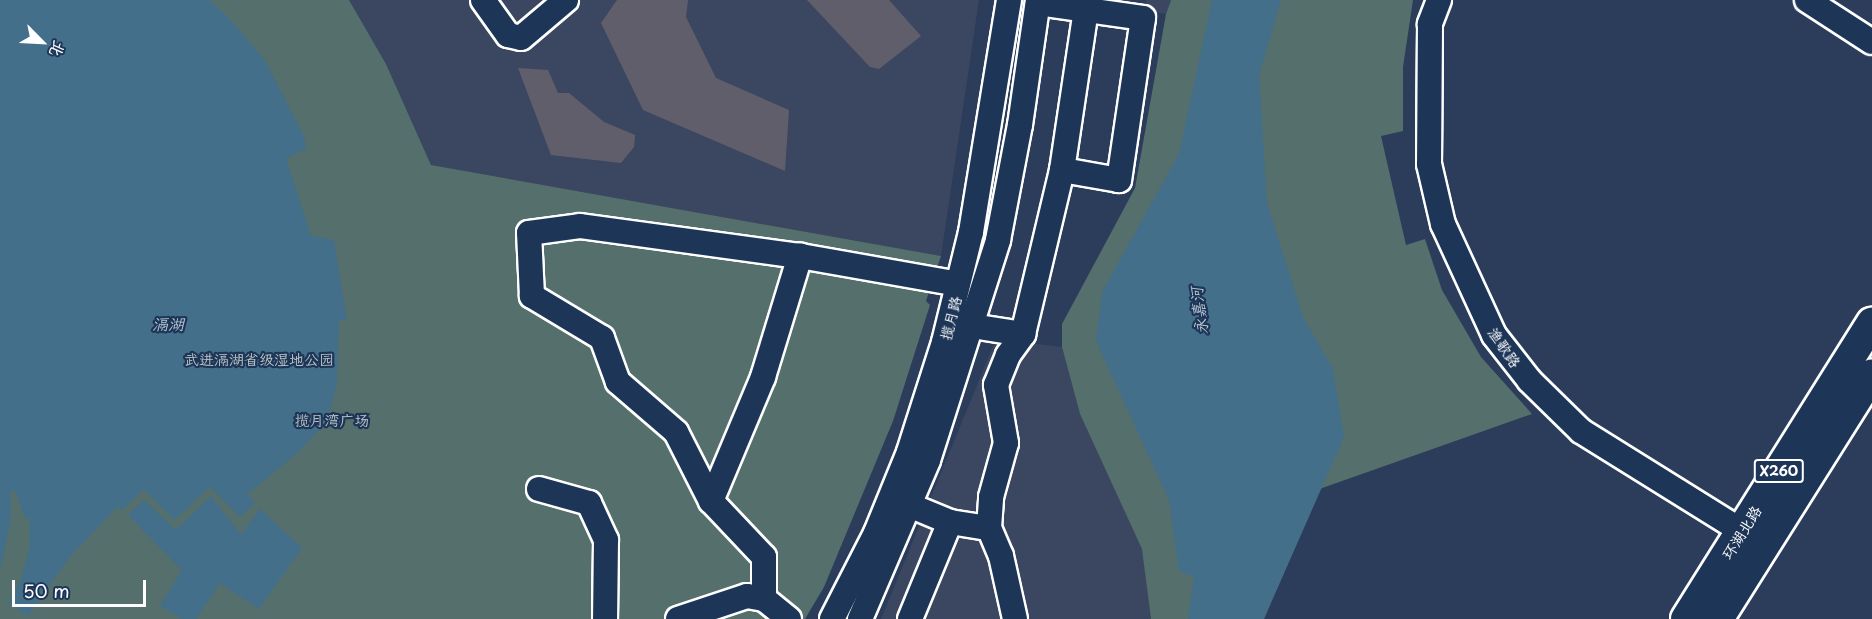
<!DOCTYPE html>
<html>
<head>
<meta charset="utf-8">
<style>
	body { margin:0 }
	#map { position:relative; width:1872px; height:619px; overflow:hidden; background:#2b3d5b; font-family:"Playpen Sans","LXGW WenKai TC",sans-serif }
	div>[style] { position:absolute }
	.built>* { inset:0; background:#3b4760 }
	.green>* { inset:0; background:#546f6c }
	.water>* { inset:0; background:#446f8b }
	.building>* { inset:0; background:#615e6c }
	.roads { filter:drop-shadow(2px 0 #fff) drop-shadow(-2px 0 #fff) drop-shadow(0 2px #fff) drop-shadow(0 -2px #fff) }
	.minor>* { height:24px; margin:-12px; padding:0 12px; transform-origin:12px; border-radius:12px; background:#1d3557 }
	.major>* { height:30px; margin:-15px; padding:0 15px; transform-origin:15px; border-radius:15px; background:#1d3557 }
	span { translate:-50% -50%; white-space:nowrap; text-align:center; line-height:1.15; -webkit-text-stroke:4.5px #1d3557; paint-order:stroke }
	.shield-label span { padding:2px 4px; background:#1d3557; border:2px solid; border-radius:4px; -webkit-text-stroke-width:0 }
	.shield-label { font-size:14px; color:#fff; font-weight:700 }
	.street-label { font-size:15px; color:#fff }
	.park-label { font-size:15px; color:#bbc5c4 }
	.water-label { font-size:16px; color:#b4c5d1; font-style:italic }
	.north { position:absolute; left:12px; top:12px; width:60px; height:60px; -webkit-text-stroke:4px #1d3557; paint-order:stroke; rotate:114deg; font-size:16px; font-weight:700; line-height:24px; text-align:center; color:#fff }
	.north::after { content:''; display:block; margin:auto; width:21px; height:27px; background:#fff; clip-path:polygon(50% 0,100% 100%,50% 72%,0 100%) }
	.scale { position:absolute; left:12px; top:580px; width:134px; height:27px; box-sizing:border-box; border:3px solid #fff; border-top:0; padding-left:8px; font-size:18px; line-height:21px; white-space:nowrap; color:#fff; -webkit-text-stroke:4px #1d3557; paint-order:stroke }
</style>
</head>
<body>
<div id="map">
	<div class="built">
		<i style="clip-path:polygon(349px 0,979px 0,941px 256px,431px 165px,386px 64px)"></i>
		<i style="clip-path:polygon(1146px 0,1171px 0,1166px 14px,1144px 11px)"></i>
		<i style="clip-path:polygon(996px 339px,1062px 347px,1080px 414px,1143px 549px,1151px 619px,881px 619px)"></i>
	</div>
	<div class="green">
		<i style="clip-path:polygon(0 0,349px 0,386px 64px,431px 165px,941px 256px,926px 301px,930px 305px,893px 421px,824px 587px,805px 619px,0 619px)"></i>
		<i style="clip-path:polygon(1171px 0,1413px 0,1403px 67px,1403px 131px,1381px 136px,1406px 245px,1425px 239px,1442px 290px,1481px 357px,1532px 414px,1226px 522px,1212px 619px,1151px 619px,1142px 549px,1080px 414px,1062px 347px,1062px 324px,1135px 188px,1166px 14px)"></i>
	</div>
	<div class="water">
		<i style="clip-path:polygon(0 0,209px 0,227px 16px,264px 59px,304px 136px,306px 149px,286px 158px,311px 236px,334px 240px,347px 320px,339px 320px,337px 385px,326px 423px,295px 455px,247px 494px,255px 503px,240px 517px,210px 487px,174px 520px,144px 489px,122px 510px,117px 507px,69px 558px,28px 616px,8px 603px,21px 581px,30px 546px,29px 517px,25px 518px,15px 491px,10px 492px,11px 518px,0 571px)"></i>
		<i style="clip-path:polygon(1212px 0,1281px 0,1259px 75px,1267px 203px,1303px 317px,1333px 369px,1344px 437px,1264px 619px,1188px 619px,1194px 577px,1179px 571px,1169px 500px,1096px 341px,1102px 292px,1179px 154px)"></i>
		<i style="clip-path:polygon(211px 496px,241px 535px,260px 509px,302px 548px,259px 609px,220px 583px,196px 619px,182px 619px,160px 606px,182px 570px,128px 515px,144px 500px,176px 530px)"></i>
	</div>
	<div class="building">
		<i style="clip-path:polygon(617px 0,688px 0,686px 17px,716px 78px,789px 110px,785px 171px,643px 110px,601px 23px)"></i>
		<i style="clip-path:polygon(807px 0,889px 0,921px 36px,879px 69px,870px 67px)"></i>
		<i style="clip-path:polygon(518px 68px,548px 70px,558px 93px,569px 93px,604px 122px,635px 135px,634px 147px,621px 163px,551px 155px)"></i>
	</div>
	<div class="roads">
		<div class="minor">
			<i style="left:483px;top:0;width:43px;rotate:54.5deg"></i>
			<i style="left:508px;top:35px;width:13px;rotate:13deg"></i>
			<i style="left:521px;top:38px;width:59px;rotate:-40.2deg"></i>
			<i style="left:1439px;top:0;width:26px;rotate:111deg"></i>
			<i style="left:1430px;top:24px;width:140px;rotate:90.4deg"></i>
			<i style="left:1429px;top:164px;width:62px;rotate:76.9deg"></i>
			<i style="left:1443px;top:224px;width:122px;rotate:65.3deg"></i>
			<i style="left:1494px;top:335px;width:58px;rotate:52deg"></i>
			<i style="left:1530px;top:381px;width:71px;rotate:44.4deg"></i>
			<i style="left:1581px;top:431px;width:206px;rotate:31.9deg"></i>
			<i style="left:1807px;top:0;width:77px;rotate:32.9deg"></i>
			<i style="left:1038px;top:3px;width:106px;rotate:8.1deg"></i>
			<i style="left:1143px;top:18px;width:164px;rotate:98.4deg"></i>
			<i style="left:1119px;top:180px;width:58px;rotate:-170deg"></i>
			<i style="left:972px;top:326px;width:52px;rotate:8.9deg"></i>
			<i style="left:1023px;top:334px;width:169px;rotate:-76.6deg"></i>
			<i style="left:1062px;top:170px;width:162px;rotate:-81.5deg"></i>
			<i style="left:539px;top:489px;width:52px;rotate:15.6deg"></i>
			<i style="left:589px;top:503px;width:41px;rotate:65.3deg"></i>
			<i style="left:606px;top:540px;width:79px;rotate:90.7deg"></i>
			<i style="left:711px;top:501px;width:134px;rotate:-67.2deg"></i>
			<i style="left:763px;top:377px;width:127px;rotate:-73deg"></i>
			<i style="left:909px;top:505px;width:44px;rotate:22.5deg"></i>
			<i style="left:950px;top:522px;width:39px;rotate:9deg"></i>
			<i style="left:678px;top:619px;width:73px;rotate:-18.4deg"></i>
			<i style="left:747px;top:596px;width:17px;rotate:10deg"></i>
			<i style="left:789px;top:619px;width:32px;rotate:-141deg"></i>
			<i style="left:764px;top:599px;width:42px;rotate:-90deg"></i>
			<i style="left:764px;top:557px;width:77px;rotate:-133.4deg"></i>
			<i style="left:711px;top:501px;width:77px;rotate:-116.9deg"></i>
			<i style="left:676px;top:432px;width:77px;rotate:-139.2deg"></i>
			<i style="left:618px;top:382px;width:47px;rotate:-110deg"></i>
			<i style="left:602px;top:338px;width:82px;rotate:-149deg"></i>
			<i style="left:532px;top:296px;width:63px;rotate:-92.7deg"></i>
			<i style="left:529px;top:233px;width:51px;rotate:-7.8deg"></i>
			<i style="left:580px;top:226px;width:222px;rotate:7.8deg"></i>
			<i style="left:800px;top:256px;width:160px;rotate:10deg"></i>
			<i style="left:832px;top:619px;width:97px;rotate:-62.9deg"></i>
			<i style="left:876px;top:533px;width:87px;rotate:-67.8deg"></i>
			<i style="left:909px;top:452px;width:115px;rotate:-72.3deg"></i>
			<i style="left:944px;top:342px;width:113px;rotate:-76.2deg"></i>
			<i style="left:971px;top:232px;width:235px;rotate:-80.7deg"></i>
			<i style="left:860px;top:619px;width:173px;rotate:-66.8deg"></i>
			<i style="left:928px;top:460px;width:231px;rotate:-72.3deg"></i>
			<i style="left:998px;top:240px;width:117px;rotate:-79.2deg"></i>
			<i style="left:1020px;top:125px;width:126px;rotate:-81.8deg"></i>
			<i style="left:910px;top:619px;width:105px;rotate:-67.6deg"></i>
			<i style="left:1015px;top:619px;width:65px;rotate:-102.5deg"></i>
			<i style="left:1001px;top:556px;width:30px;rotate:-113deg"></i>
			<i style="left:989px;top:528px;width:31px;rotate:-86deg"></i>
			<i style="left:991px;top:497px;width:56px;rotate:-74.5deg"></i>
			<i style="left:1006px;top:443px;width:59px;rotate:-99.8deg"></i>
			<i style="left:996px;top:385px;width:32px;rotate:-68deg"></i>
			<i style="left:1008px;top:355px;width:26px;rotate:-54deg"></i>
		</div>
		<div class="major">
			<i style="left:1686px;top:619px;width:350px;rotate:-57.9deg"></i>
			<i style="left:1718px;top:619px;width:289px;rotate:-57.8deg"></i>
		</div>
	</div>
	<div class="shield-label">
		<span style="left:1779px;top:471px">X260</span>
	</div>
	<div class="street-label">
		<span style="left:950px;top:318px;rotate:-76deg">揽月路</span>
		<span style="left:1505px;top:347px;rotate:55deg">渔歌路</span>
		<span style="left:1741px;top:532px;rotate:-58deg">环湖北路</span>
	</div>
	<div class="park-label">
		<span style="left:259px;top:359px">武进滆湖省级湿地公园</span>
		<span style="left:332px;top:420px">揽月湾广场</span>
	</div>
	<div class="water-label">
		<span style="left:1198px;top:311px;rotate:-97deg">永嘉河</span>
		<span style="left:168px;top:323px">滆湖</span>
	</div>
	<div class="north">北</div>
	<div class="scale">50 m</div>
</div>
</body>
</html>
